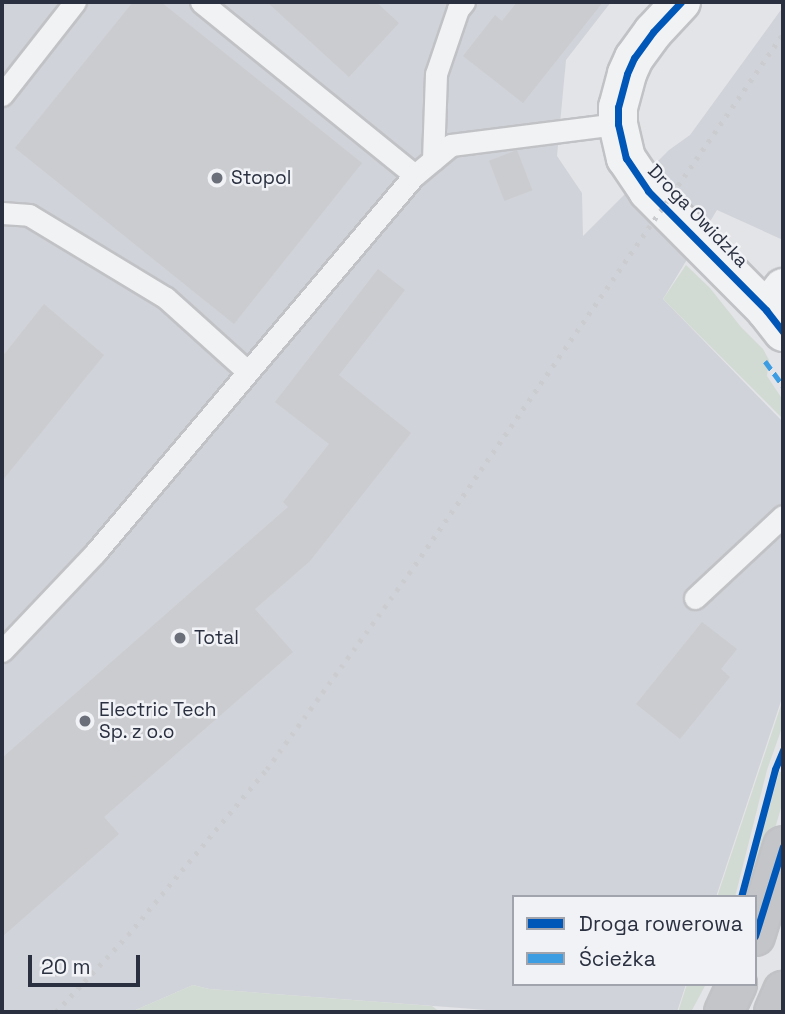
<!DOCTYPE html>
<html>
<head>
<meta charset="utf-8">
<style>
	body { margin:0 }
	#map { position:relative; width:785px; height:1014px; overflow:hidden; background:#e3e4e7; font-family:"Space Grotesk",sans-serif }
	div>[style] { position:absolute }
	.built>* { inset:0; background:#d1d3da }
	.green>* { inset:0; background:#d2dbd3 }
	.building>* { inset:0; background:#cbcccf; transform-origin:0 0 }
	.roads { filter:drop-shadow(2px 0 #c1c2c5) drop-shadow(-2px 0 #c1c2c5) drop-shadow(0 2px #c1c2c5) drop-shadow(0 -2px #c1c2c5) }
	.service>* { height:21px; margin:-10.5px; padding:0 10.5px; transform-origin:10.5px; border-radius:10.5px; background:#f1f2f4 }
	.minor>* { height:38px; margin:-19px; padding:0 19px; transform-origin:19px; border-radius:19px; background:#f1f2f4 }
	.tertiary>* { height:38px; margin:-19px; padding:0 19px; transform-origin:19px; border-radius:19px; background:#f1f2f4 }
	.secondary>* { height:38px; margin:-19px; padding:0 19px; transform-origin:19px; border-radius:19px; background:#c3c5c9 }
	.rail>* { height:5px; margin-top:-2.5px; transform-origin:0; background:repeating-linear-gradient(90deg,#cbcccf 0 3.5px,transparent 0 10.5px) }
	.quiet>* { height:5px; margin-top:-2.5px; transform-origin:0; background:repeating-linear-gradient(90deg,#3d9de3 0 10px,transparent 0 15px) }
	.cycleway>* { height:7px; margin:-3.5px; padding:0 3.5px; transform-origin:3.5px; border-radius:3.5px; background:#0057b8 }
	.dots>* { width:19px; height:19px; translate:-50% -50%; box-sizing:border-box; border:4px solid #f0f2f6; border-radius:50% }
	span { translate:-50% -50%; white-space:nowrap; text-align:center; line-height:1.15; -webkit-text-stroke:5px #f0f2f6; paint-order:stroke }
	.poi-label { font-size:19px; color:#2a3040 }
	.left { translate:0 -50%; text-align:left }
	.street-label { font-size:19px; color:#2a3040 }
	.frame { position:absolute; inset:0; border:4px solid #2a3040; pointer-events:none }
	.legend { position:absolute; left:512px; top:895px; width:245px; height:91px; box-sizing:border-box; background:#f0f2f6; border:2px solid #a1a4ad; margin:0; padding:9px 12px; list-style:none; font-size:21px; color:#2a3040 }
	.legend li { display:flex; align-items:center; gap:14px; height:35px }
	.legend b { width:35px; border:2px solid #a1a4ad }
	.scale { position:absolute; left:28px; top:955px; width:112px; height:32px; box-sizing:border-box; border:4px solid #2a3040; border-top:0; padding-left:9px; font-size:21px; line-height:24px; white-space:nowrap; color:#2a3040; -webkit-text-stroke:5px #f0f2f6; paint-order:stroke }
</style>
</head>
<body>
<div id="map">
	<div class="built">
		<i style="clip-path:polygon(2px 2px,611px 2px,566px 60px,557px 156px,582px 193px,583px 236px,669px 150px,690px 135px,783px 7px,783px 240px,717px 210px,663px 299px,783px 422px,783px 695px,716px 897px,514px 897px,514px 984px,686px 984px,677px 1012px,514px 1012px,209px 989px,193px 985px,131px 1012px,2px 1012px)"></i>
	</div>
	<div class="green">
		<i style="clip-path:polygon(686px 265px,710px 288px,741px 327px,763px 349px,769px 360px,767px 376px,783px 400px,783px 419px,663px 299px)"></i>
		<i style="clip-path:polygon(783px 699px,783px 725px,767px 770px,735px 897px,717px 897px)"></i>
		<i style="clip-path:polygon(779px 771px,783px 774px,783px 801px,755px 897px,745px 897px)"></i>
		<i style="clip-path:polygon(687px 984px,706px 984px,691px 1012px,678px 1012px)"></i>
		<i style="clip-path:polygon(193px 985px,209px 989px,432px 1006px,440px 1012px,131px 1012px)"></i>
	</div>
	<div class="building">
		<i style="clip-path:polygon(133px 2px,161px 2px,362px 163px,234px 324px,15px 148px)"></i>
		<i style="clip-path:polygon(267px 2px,376px 2px,399px 23px,349px 77px)"></i>
		<i style="clip-path:polygon(517px 2px,603px 2px,523px 103px,463px 56px,495px 15px,502px 21px)"></i>
		<i style="left:517px;top:150px;width:43px;height:30px;rotate:69deg"></i>
		<i style="clip-path:polygon(378px 269px,405px 290px,339px 375px,411px 433px,310px 561px,255px 609px,293px 652px,104px 817px,119px 834px,2px 937px,2px 758px,288px 507px,283px 502px,329px 444px,275px 402px)"></i>
		<i style="clip-path:polygon(44px 304px,104px 355px,2px 481px,2px 357px)"></i>
		<i style="clip-path:polygon(702px 622px,737px 649px,721px 669px,730px 677px,680px 739px,636px 704px)"></i>
	</div>
	<div class="roads">
		<div class="service">
			<i style="left:201px;top:2px;width:275px;rotate:39deg"></i>
			<i style="left:2px;top:95px;width:118px;rotate:-51.9deg"></i>
			<i style="left:433px;top:160px;width:86px;rotate:-88deg"></i>
			<i style="left:436px;top:74px;width:69px;rotate:-71.3deg"></i>
			<i style="left:458px;top:9px;width:9px;rotate:-49deg"></i>
			<i style="left:2px;top:213px;width:27px;rotate:4deg"></i>
			<i style="left:29px;top:215px;width:160px;rotate:31.2deg"></i>
			<i style="left:166px;top:298px;width:109px;rotate:42deg"></i>
			<i style="left:695px;top:598px;width:120px;rotate:-43deg"></i>
			<i style="left:2px;top:651px;width:135px;rotate:-46.5deg"></i>
			<i style="left:95px;top:553px;width:495px;rotate:-49.8deg"></i>
			<i style="left:415px;top:175px;width:47px;rotate:-39.8deg"></i>
			<i style="left:451px;top:145px;width:168px;rotate:-7.2deg"></i>
		</div>
		<div class="minor">
			<i style="left:766px;top:310px;width:28px;rotate:-52deg"></i>
		</div>
		<div class="tertiary">
			<i style="left:681px;top:2px;width:41px;rotate:133deg"></i>
			<i style="left:653px;top:32px;width:32px;rotate:126deg"></i>
			<i style="left:634px;top:58px;width:17px;rotate:114deg"></i>
			<i style="left:627px;top:74px;width:34px;rotate:105deg"></i>
			<i style="left:618px;top:107px;width:17px;rotate:90deg"></i>
			<i style="left:618px;top:124px;width:35px;rotate:77deg"></i>
			<i style="left:626px;top:158px;width:40px;rotate:56deg"></i>
			<i style="left:648px;top:191px;width:168px;rotate:45.2deg"></i>
			<i style="left:766px;top:310px;width:28px;rotate:52deg"></i>
		</div>
		<div class="secondary">
			<i style="left:755px;top:936px;width:94px;rotate:-72.7deg"></i>
			<i style="left:724px;top:1012px;width:31px;rotate:-65deg"></i>
			<i style="left:774px;top:1012px;width:23px;rotate:-67deg"></i>
		</div>
	</div>
	<div class="rail">
		<i style="left:56px;top:1012px;width:105px;rotate:-46.9deg"></i>
		<i style="left:128px;top:935px;width:217px;rotate:-50.1deg"></i>
		<i style="left:267px;top:769px;width:252px;rotate:-54deg"></i>
		<i style="left:415px;top:565px;width:646px;rotate:-55.28deg"></i>
	</div>
	<div class="quiet">
		<i style="left:765px;top:361px;width:31px;rotate:54deg"></i>
	</div>
	<div class="cycleway">
		<i style="left:681px;top:2px;width:41px;rotate:133deg"></i>
		<i style="left:653px;top:32px;width:32px;rotate:126deg"></i>
		<i style="left:634px;top:58px;width:17px;rotate:114deg"></i>
		<i style="left:627px;top:74px;width:34px;rotate:105deg"></i>
		<i style="left:618px;top:107px;width:17px;rotate:90deg"></i>
		<i style="left:618px;top:124px;width:35px;rotate:77deg"></i>
		<i style="left:626px;top:158px;width:40px;rotate:56deg"></i>
		<i style="left:648px;top:191px;width:168px;rotate:45.2deg"></i>
		<i style="left:766px;top:310px;width:28px;rotate:52deg"></i>
		<i style="left:741px;top:897px;width:132px;rotate:-75.1deg"></i>
		<i style="left:775px;top:769px;width:21px;rotate:-67deg"></i>
		<i style="left:755px;top:936px;width:94px;rotate:-72.7deg"></i>
	</div>
	<div class="dots">
		<i style="left:217px;top:178px;background:#6b6f7a"></i>
		<i style="left:180px;top:638px;background:#6b6f7a"></i>
		<i style="left:85px;top:721px;background:#6b6f7a"></i>
	</div>
	<div class="poi-label">
		<span class="left" style="left:231px;top:178px">Stopol</span>
		<span class="left" style="left:194px;top:638px">Total</span>
		<span class="left" style="left:99px;top:721px">Electric Tech<br>Sp. z o.o</span>
	</div>
	<div class="street-label">
		<span style="left:698px;top:216px;rotate:46deg">Droga Owidzka</span>
	</div>
	<div class="frame"></div>
	<ul class="legend">
	<li><b style="height:9px;background:#0057b8"></b>Droga rowerowa</li>
	<li><b style="height:9px;background:#3d9de3"></b>Ścieżka</li>
	</ul>
	<div class="scale">20 m</div>
</div>
</body>
</html>
